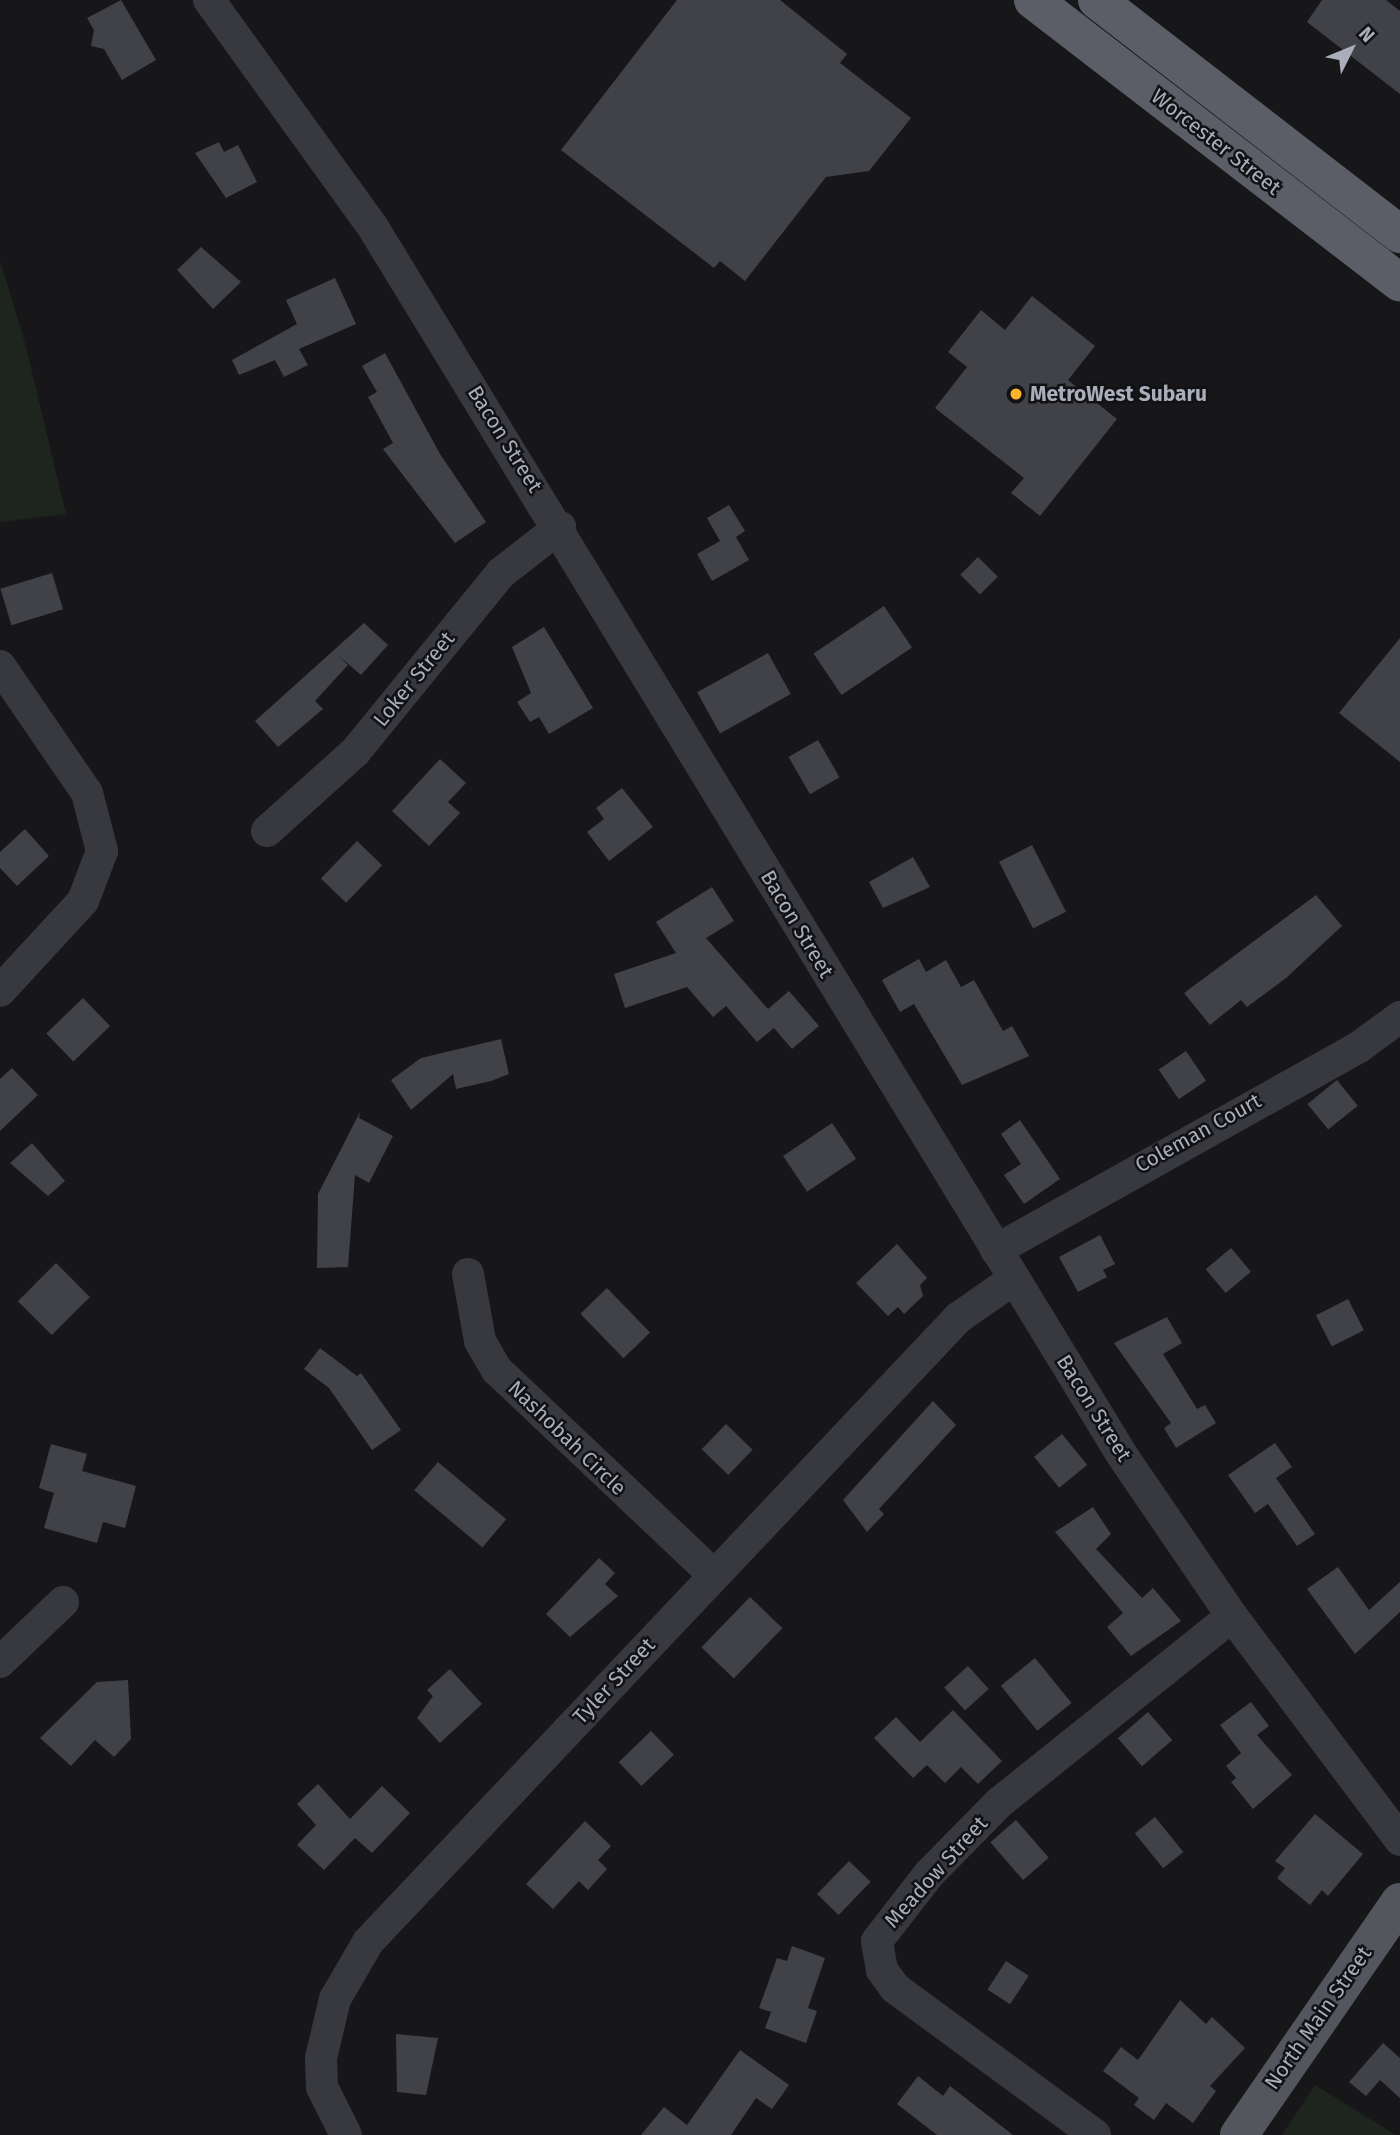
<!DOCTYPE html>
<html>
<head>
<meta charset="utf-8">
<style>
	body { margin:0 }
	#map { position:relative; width:1400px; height:2135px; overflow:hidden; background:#17171a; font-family:"Fira Sans",sans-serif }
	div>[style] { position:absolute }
	.green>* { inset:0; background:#1d251e }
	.building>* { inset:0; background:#414247; transform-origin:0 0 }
	.minor>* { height:32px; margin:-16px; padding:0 16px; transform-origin:16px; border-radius:16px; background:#38393f }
	.primary>* { height:38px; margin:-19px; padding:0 19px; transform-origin:19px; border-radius:19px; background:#54565e }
	.trunk>* { height:38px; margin:-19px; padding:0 19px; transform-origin:19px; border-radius:19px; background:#5c5e67 }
	.dots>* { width:19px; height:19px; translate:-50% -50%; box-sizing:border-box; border:4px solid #121215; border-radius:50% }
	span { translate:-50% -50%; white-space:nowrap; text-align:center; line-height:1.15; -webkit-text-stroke:5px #121215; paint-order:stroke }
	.street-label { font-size:21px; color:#a9aeba }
	.poi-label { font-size:21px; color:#a9aeba; font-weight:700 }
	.left { translate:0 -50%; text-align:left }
	.north { position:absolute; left:1316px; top:14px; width:70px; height:70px; -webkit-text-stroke:5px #121215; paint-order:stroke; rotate:47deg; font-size:19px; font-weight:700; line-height:28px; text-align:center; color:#a9aeba }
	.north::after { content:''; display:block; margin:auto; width:24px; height:32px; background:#a9aeba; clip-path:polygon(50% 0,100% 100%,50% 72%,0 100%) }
</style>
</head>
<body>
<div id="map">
	<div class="green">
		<i style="clip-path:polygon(0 260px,25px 343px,66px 514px,0 522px)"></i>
		<i style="clip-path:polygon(1315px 2085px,1396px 2135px,1282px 2135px)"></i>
	</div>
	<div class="building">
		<i style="clip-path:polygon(121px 0,156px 60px,122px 80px,104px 49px,91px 46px,94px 30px,87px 18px)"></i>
		<i style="clip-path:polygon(677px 0,780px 0,847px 54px,840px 63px,911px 118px,869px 171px,826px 177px,745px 281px,720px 261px,714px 268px,561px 150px)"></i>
		<i style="clip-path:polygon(1322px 0,1386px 0,1400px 11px,1400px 94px,1307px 22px)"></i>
		<i style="clip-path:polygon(219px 142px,224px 152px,238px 145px,257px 182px,226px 198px,195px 153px)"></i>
		<i style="clip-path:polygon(201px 247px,241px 282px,213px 309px,177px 270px)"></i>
		<i style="clip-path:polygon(335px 278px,356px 324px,299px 349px,308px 365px,284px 377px,275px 360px,239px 375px,232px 360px,297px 324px,286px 300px)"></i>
		<i style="clip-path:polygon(1032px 296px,1095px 346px,1068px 380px,1117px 419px,1040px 516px,1011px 493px,1024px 478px,935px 408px,967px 367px,948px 352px,981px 310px,1005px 330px)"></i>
		<i style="clip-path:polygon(385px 353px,440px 454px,486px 522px,455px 543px,383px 449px,393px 443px,368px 397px,377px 392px,362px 366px)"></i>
		<i style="clip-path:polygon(729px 505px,745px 531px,736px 537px,749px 560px,712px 581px,697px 554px,720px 541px,707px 518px)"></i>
		<i style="left:978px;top:557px;width:28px;height:25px;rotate:45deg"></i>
		<i style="left:52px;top:573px;width:38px;height:54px;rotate:73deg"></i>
		<i style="left:884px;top:606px;width:50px;height:85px;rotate:56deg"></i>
		<i style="clip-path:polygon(364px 623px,388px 645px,361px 675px,338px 655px,348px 665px,315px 701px,323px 709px,278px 747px,255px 721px)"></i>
		<i style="clip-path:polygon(544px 627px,593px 708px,549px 734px,539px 717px,530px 722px,517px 702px,531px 693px,512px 647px)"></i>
		<i style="clip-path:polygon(1400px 638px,1400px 762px,1339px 713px)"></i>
		<i style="left:768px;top:653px;width:47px;height:81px;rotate:61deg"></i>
		<i style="left:818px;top:740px;width:43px;height:34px;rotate:60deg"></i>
		<i style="clip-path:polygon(440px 759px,466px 783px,448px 802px,460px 813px,429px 846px,392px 811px)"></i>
		<i style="clip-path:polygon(622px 788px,653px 827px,609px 861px,587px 832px,604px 819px,596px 808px)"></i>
		<i style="clip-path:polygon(25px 829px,49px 856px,17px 886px,0 868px,0 852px)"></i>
		<i style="left:357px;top:841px;width:35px;height:52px;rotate:44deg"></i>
		<i style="left:1032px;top:845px;width:75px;height:37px;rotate:63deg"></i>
		<i style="clip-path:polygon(913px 857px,930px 887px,883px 908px,869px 882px)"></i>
		<i style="clip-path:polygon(712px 887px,734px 921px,706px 938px,768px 1009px,789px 991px,819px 1026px,792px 1049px,774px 1028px,757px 1042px,726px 1006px,713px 1017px,687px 987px,625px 1008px,614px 974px,676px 953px,656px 922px)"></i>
		<i style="clip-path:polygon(1316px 895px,1342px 926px,1286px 978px,1247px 1007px,1241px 1000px,1210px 1025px,1184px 993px)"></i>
		<i style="clip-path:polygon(919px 959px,926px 972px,946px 960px,961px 987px,974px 980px,1003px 1031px,1012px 1026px,1029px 1056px,962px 1085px,914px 1004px,900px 1012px,882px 980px)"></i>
		<i style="left:83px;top:998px;width:39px;height:51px;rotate:46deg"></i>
		<i style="clip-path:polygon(501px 1039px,509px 1074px,491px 1081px,456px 1089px,453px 1074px,411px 1110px,391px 1080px,421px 1058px)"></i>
		<i style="left:1186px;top:1051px;width:36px;height:33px;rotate:56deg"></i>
		<i style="clip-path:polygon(12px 1068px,38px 1095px,0 1131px,0 1079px)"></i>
		<i style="left:1337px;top:1080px;width:33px;height:38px;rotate:51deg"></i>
		<i style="clip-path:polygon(360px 1112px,359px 1118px,393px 1136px,369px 1183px,355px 1175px,348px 1267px,317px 1268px,318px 1194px)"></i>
		<i style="clip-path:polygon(1020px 1120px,1060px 1179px,1024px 1204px,1004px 1175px,1021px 1164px,1001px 1134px)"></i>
		<i style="left:832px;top:1123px;width:43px;height:59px;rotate:56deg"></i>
		<i style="clip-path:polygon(32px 1143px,65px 1181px,48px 1196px,10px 1163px)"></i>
		<i style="clip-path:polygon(1100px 1235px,1115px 1264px,1103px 1270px,1107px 1277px,1078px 1292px,1059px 1257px)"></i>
		<i style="clip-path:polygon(897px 1244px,927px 1278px,920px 1285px,923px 1296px,904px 1314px,898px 1307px,888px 1316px,856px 1283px)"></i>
		<i style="left:1231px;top:1248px;width:31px;height:33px;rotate:50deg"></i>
		<i style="left:56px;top:1263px;width:48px;height:54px;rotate:45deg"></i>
		<i style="left:607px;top:1288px;width:62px;height:37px;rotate:46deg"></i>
		<i style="left:1348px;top:1299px;width:35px;height:36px;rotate:63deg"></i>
		<i style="clip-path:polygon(1167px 1317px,1182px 1343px,1163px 1354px,1197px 1409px,1205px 1405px,1216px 1423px,1176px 1448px,1164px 1428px,1171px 1423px,1114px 1343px)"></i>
		<i style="clip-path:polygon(320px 1348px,357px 1376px,361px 1373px,401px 1430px,372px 1450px,329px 1388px,304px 1369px)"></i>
		<i style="clip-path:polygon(933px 1401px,956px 1425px,879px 1509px,884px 1514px,867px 1532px,843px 1500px)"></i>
		<i style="left:726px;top:1424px;width:37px;height:35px;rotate:44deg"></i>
		<i style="left:1062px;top:1434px;width:40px;height:36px;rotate:51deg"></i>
		<i style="clip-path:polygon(1275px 1443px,1292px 1467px,1276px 1478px,1315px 1534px,1297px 1546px,1268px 1504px,1255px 1513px,1228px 1475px)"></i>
		<i style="clip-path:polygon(51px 1444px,87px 1454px,82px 1471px,136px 1486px,125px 1528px,103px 1522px,97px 1543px,44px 1528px,54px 1493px,39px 1488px)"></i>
		<i style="left:438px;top:1462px;width:89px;height:37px;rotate:40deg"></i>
		<i style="clip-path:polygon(1093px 1507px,1111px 1534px,1096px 1549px,1142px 1598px,1153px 1588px,1181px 1621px,1131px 1656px,1107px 1627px,1123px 1613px,1055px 1532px)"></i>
		<i style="clip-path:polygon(599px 1558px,615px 1573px,605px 1584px,618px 1596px,570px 1637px,546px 1614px)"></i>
		<i style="clip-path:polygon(1338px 1567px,1369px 1610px,1400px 1582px,1400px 1612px,1355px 1654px,1307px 1589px)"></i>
		<i style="left:750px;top:1597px;width:45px;height:70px;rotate:44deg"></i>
		<i style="left:1035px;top:1658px;width:58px;height:44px;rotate:51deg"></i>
		<i style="left:968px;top:1666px;width:31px;height:32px;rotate:48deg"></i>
		<i style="clip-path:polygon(450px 1669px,482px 1704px,440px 1743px,417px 1718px,433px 1696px,427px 1690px)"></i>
		<i style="clip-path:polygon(128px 1680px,131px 1739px,114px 1757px,95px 1740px,71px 1766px,40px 1738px,97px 1682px)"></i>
		<i style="clip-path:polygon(1251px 1702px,1269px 1726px,1257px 1735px,1292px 1775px,1253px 1809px,1231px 1782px,1236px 1778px,1226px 1766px,1241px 1753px,1220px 1725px)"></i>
		<i style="clip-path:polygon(953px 1710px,1002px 1761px,978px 1784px,961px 1767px,945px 1783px,927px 1765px,913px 1778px,874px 1738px,896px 1717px,920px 1742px)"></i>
		<i style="left:1148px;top:1712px;width:37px;height:40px;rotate:49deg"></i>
		<i style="left:651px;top:1731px;width:33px;height:45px;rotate:46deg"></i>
		<i style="clip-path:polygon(318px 1784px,350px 1819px,382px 1786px,410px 1813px,372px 1853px,355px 1838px,324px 1870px,297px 1845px,316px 1825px,297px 1804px)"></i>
		<i style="clip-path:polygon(1315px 1814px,1363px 1854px,1328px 1896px,1322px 1890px,1310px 1905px,1277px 1878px,1285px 1868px,1275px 1861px)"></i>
		<i style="left:1155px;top:1817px;width:45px;height:26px;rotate:51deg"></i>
		<i style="left:1016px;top:1820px;width:50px;height:34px;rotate:49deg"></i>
		<i style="clip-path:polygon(585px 1821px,611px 1846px,598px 1860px,607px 1869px,588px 1890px,579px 1881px,553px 1909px,526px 1884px)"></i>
		<i style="left:849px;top:1861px;width:30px;height:46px;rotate:44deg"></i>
		<i style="clip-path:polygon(792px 1946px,825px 1958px,808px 2008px,817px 2011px,806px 2043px,765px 2028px,771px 2012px,759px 2008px,777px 1958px,787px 1961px)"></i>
		<i style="left:1006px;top:1961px;width:27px;height:34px;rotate:33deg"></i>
		<i style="clip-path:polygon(1180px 2000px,1206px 2024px,1212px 2017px,1245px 2048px,1210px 2086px,1216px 2091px,1193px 2123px,1166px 2103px,1154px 2120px,1134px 2105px,1139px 2098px,1103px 2071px,1121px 2047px,1138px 2060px)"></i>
		<i style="clip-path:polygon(396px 2034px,438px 2038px,426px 2095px,397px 2092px)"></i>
		<i style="clip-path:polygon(1383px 2043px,1400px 2058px,1400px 2098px,1380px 2080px,1366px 2096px,1349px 2082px)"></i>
		<i style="clip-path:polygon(740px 2050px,789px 2085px,772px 2109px,756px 2098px,731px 2135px,641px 2135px,664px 2107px,687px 2125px)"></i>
		<i style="clip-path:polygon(918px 2076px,943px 2096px,950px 2086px,1013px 2135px,937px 2135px,897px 2104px)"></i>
	</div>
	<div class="minor">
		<i style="left:209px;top:0;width:282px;rotate:54.2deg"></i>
		<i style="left:374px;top:229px;width:1436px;rotate:58.61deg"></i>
		<i style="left:1122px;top:1455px;width:195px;rotate:55.7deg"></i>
		<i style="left:1232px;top:1616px;width:280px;rotate:53.1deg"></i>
		<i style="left:0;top:666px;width:154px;rotate:55.6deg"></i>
		<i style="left:87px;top:793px;width:60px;rotate:75.5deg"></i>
		<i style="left:102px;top:851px;width:53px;rotate:110.8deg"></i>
		<i style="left:83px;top:901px;width:122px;rotate:132.7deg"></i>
		<i style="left:267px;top:831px;width:118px;rotate:-41.9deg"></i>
		<i style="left:355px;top:752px;width:231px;rotate:-50.8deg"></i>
		<i style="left:501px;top:573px;width:75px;rotate:-37.9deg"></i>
		<i style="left:996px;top:1250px;width:416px;rotate:-29.2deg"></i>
		<i style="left:1359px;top:1047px;width:51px;rotate:-36.2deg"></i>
		<i style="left:468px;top:1274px;width:68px;rotate:79.8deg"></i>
		<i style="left:480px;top:1341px;width:34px;rotate:60deg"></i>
		<i style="left:497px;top:1370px;width:297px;rotate:43.4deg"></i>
		<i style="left:0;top:1662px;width:87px;rotate:-43.6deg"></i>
		<i style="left:346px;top:2135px;width:54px;rotate:-116.6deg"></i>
		<i style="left:322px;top:2087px;width:29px;rotate:-92deg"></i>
		<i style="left:321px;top:2058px;width:61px;rotate:-76.7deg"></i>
		<i style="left:335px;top:1999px;width:66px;rotate:-59.9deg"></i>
		<i style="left:368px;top:1942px;width:859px;rotate:-46.6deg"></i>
		<i style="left:958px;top:1318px;width:68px;rotate:-34.9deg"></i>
		<i style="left:1095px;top:2135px;width:248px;rotate:-143.7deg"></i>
		<i style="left:895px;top:1988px;width:22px;rotate:-126deg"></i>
		<i style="left:882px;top:1970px;width:29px;rotate:-100deg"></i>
		<i style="left:877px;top:1941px;width:85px;rotate:-52.2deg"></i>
		<i style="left:929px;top:1874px;width:101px;rotate:-45.4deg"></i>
		<i style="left:1000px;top:1802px;width:297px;rotate:-38.7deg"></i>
	</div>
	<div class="primary">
		<i style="left:1239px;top:2135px;width:283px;rotate:-55.4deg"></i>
	</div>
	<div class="trunk">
		<i style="left:1033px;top:0;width:463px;rotate:37.6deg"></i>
		<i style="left:1097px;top:0;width:383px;rotate:37.7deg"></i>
	</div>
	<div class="dots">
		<i style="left:1016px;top:394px;background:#fdb32c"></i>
	</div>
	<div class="street-label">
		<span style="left:1216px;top:142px;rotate:38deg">Worcester Street</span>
		<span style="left:505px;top:439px;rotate:58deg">Bacon Street</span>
		<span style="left:414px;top:679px;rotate:-51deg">Loker Street</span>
		<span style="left:797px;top:924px;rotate:59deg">Bacon Street</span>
		<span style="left:1198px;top:1133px;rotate:-29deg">Coleman Court</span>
		<span style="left:1094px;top:1408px;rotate:58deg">Bacon Street</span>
		<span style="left:567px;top:1438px;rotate:44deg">Nashobah Circle</span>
		<span style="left:614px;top:1681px;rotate:-47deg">Tyler Street</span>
		<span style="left:936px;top:1872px;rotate:-48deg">Meadow Street</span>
		<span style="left:1318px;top:2018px;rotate:-55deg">North Main Street</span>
	</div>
	<div class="poi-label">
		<span class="left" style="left:1030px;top:394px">MetroWest Subaru</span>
	</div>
	<div class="north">N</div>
</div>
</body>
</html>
